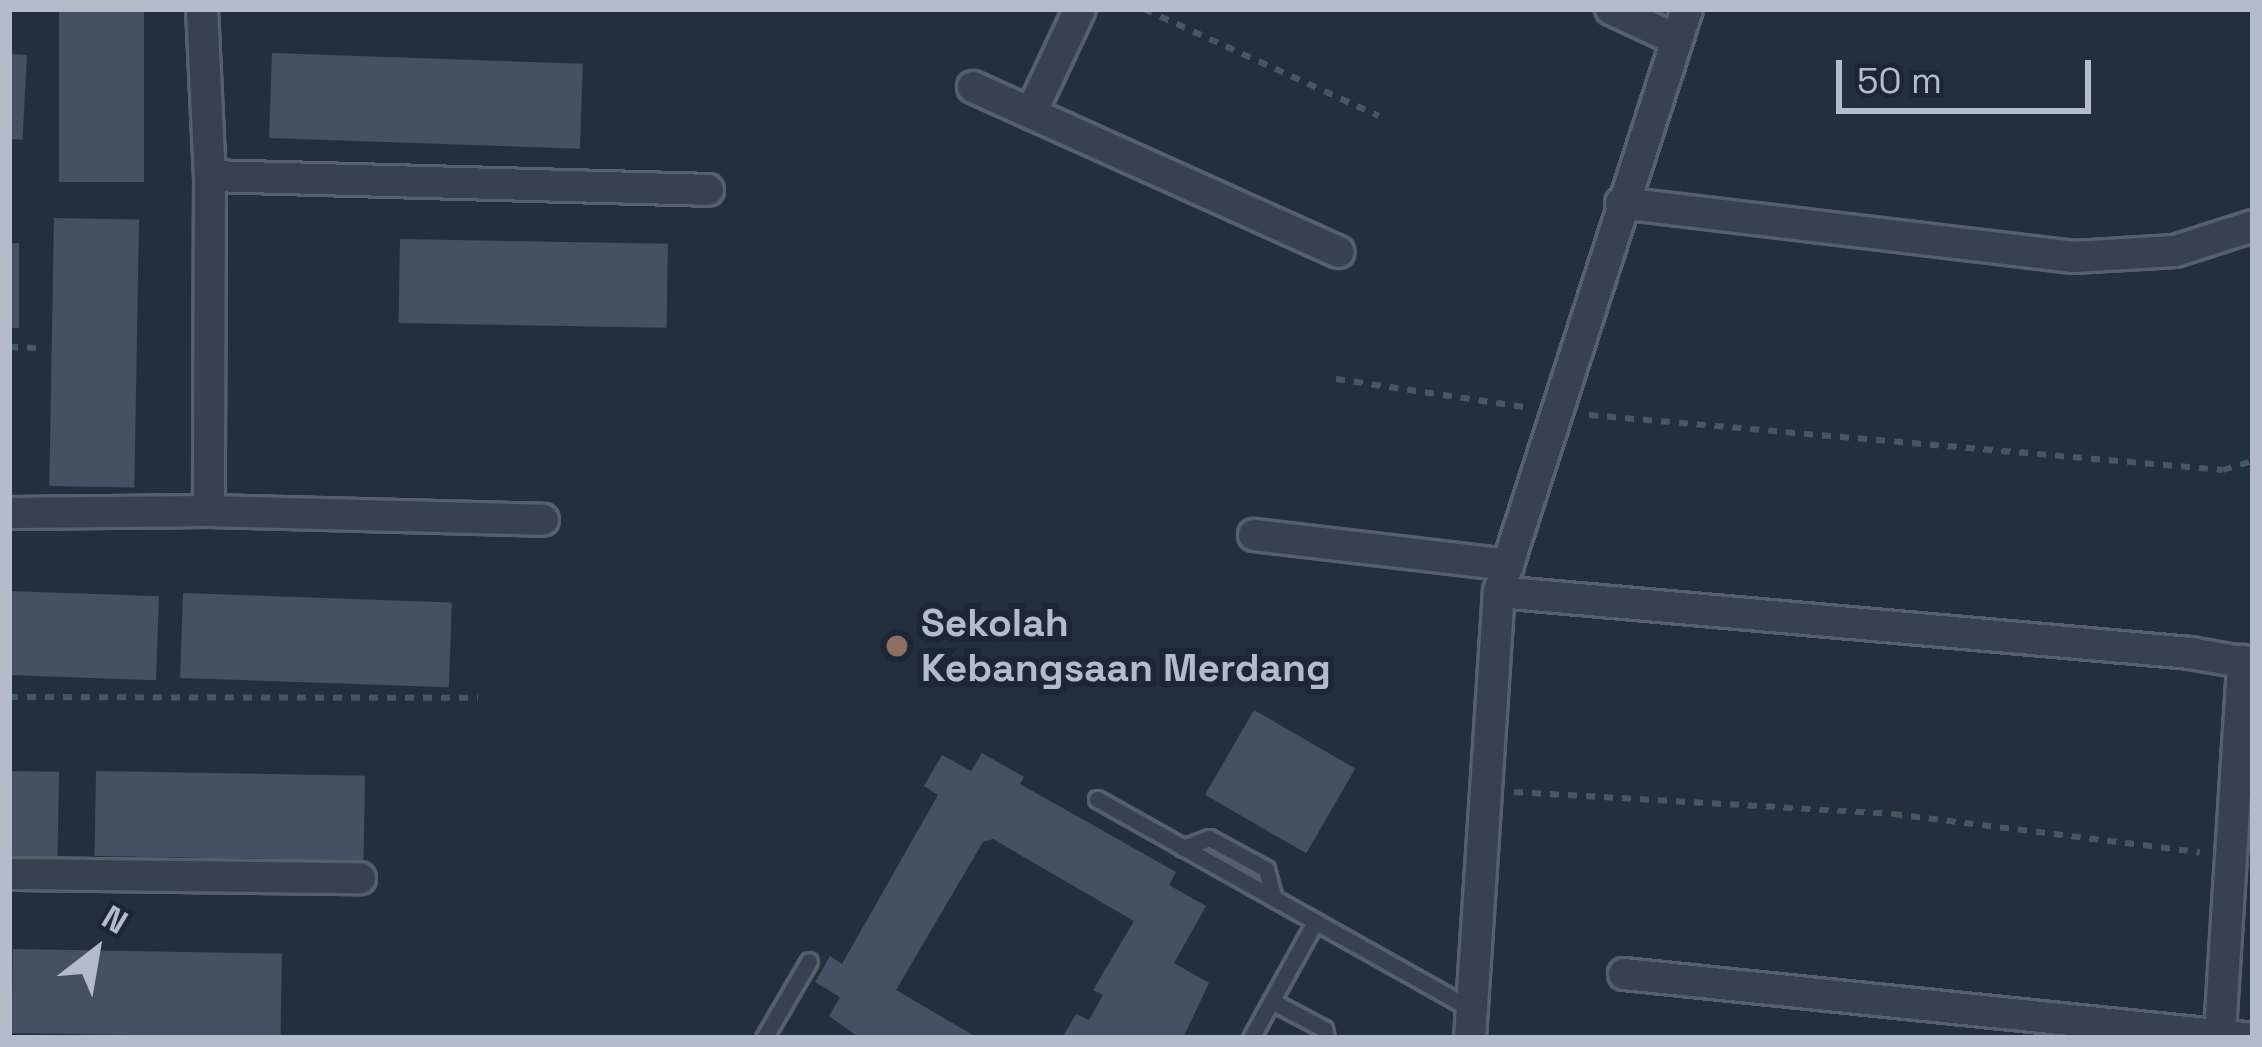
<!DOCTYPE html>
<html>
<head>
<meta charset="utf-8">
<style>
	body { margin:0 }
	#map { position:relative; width:2262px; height:1047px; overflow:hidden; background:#242f3e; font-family:"Space Grotesk",sans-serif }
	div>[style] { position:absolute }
	.building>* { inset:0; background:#455162; transform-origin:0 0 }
	.path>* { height:6px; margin-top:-3px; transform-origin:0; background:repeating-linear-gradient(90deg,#44595c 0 9px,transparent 0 18px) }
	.roads { filter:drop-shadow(3px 0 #565f6c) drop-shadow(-3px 0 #565f6c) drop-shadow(0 3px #565f6c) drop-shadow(0 -3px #565f6c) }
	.service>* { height:15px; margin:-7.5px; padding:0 7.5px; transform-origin:7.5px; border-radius:7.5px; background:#38414e }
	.minor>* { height:30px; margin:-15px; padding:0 15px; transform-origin:15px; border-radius:15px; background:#38414e }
	.dots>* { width:33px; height:33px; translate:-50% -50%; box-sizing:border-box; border:6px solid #1d2633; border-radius:50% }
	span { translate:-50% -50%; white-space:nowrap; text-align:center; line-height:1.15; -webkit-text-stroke:12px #1d2633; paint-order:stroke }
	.poi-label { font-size:39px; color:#b4bcc9; font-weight:700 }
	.left { translate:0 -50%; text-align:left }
	.frame { position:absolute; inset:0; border:12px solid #b4bcc9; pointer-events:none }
	.north { position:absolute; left:36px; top:891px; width:120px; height:120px; -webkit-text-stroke:9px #1d2633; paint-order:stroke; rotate:31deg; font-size:33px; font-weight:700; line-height:48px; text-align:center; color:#b4bcc9 }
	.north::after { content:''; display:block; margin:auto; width:42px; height:54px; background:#b4bcc9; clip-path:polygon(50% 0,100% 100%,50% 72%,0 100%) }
	.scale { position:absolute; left:1836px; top:60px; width:255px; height:54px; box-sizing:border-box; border:6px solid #b4bcc9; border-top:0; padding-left:15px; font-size:36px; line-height:42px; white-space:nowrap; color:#b4bcc9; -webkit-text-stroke:9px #1d2633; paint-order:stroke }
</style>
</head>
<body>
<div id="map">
	<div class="building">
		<i style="left:59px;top:9px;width:85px;height:173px"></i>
		<i style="left:272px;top:53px;width:311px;height:85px;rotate:2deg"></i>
		<i style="left:9px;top:54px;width:18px;height:85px;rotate:3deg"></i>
		<i style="left:54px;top:218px;width:85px;height:268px;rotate:1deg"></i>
		<i style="left:400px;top:239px;width:268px;height:84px;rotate:1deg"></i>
		<i style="left:9px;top:243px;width:10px;height:85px"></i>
		<i style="left:9px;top:591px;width:150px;height:84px;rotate:2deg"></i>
		<i style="left:183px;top:593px;width:269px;height:85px;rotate:2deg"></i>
		<i style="left:1254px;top:710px;width:117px;height:98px;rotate:30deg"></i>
		<i style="clip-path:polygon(982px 753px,1024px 777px,1020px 784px,1176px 872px,1169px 885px,1206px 906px,1174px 963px,1209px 983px,1183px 1038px,1062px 1038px,1076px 1014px,1089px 1020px,1103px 995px,1093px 990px,1134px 921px,993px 839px,983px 842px,896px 990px,978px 1038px,860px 1038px,829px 1016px,840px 997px,815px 982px,830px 956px,842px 964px,938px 795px,924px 786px,942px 755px,971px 771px)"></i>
		<i style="left:9px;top:771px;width:50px;height:85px;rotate:1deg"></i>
		<i style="left:96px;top:771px;width:269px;height:85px;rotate:1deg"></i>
		<i style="left:13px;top:949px;width:269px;height:84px;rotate:1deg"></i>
	</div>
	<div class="path">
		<i style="left:1144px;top:9px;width:258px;rotate:24.5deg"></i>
		<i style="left:9px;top:347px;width:33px;rotate:2deg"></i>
		<i style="left:1336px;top:379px;width:195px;rotate:8.5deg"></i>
		<i style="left:1589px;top:415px;width:636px;rotate:4.96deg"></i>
		<i style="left:2223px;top:470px;width:31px;rotate:-17deg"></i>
		<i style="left:9px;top:697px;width:469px;rotate:0.1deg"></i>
		<i style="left:1514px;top:792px;width:380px;rotate:3.3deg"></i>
		<i style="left:1893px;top:814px;width:309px;rotate:7.1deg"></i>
	</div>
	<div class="roads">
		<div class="service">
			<i style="left:1097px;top:799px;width:429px;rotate:29.3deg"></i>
			<i style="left:1183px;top:848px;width:28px;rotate:-21deg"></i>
			<i style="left:1209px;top:838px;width:65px;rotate:28.5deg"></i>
			<i style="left:1266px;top:869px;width:30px;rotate:75deg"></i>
			<i style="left:1271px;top:1001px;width:60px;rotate:27.8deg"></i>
			<i style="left:1324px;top:1029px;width:9px;rotate:77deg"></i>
			<i style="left:764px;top:1038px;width:89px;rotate:-59.7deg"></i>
			<i style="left:1251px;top:1038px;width:132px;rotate:-61.1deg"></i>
		</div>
		<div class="minor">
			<i style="left:202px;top:9px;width:167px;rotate:87.3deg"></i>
			<i style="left:210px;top:176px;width:335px;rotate:90.2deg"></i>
			<i style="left:1611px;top:9px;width:71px;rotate:25.1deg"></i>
			<i style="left:973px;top:87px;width:401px;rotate:24.3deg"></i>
			<i style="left:1031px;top:113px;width:115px;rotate:-64.8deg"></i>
			<i style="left:210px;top:176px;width:498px;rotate:1.6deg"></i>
			<i style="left:1621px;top:203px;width:456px;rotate:6.8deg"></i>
			<i style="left:2074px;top:257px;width:101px;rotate:-3.4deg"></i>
			<i style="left:2175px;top:251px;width:82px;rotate:-17.8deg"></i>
			<i style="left:9px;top:513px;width:200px;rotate:-0.6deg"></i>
			<i style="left:209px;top:511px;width:334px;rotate:1.5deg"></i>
			<i style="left:1254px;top:535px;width:256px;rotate:6.7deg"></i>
			<i style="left:1499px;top:592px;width:694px;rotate:5.04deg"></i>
			<i style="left:2190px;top:653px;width:64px;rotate:9.9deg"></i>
			<i style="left:9px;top:874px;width:351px;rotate:0.7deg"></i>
			<i style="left:1624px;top:974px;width:624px;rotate:5.88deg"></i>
			<i style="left:2220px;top:1031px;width:371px;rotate:-86.4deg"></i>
			<i style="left:1470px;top:1038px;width:447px;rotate:-86.3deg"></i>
			<i style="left:1499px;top:592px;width:613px;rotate:-72.13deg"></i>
		</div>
	</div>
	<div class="dots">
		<i style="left:897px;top:646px;background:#8d6e63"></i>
	</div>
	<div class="poi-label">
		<span class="left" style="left:921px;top:646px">Sekolah<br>Kebangsaan Merdang</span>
	</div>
	<div class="frame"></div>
	<div class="north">N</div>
	<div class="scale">50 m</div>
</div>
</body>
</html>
